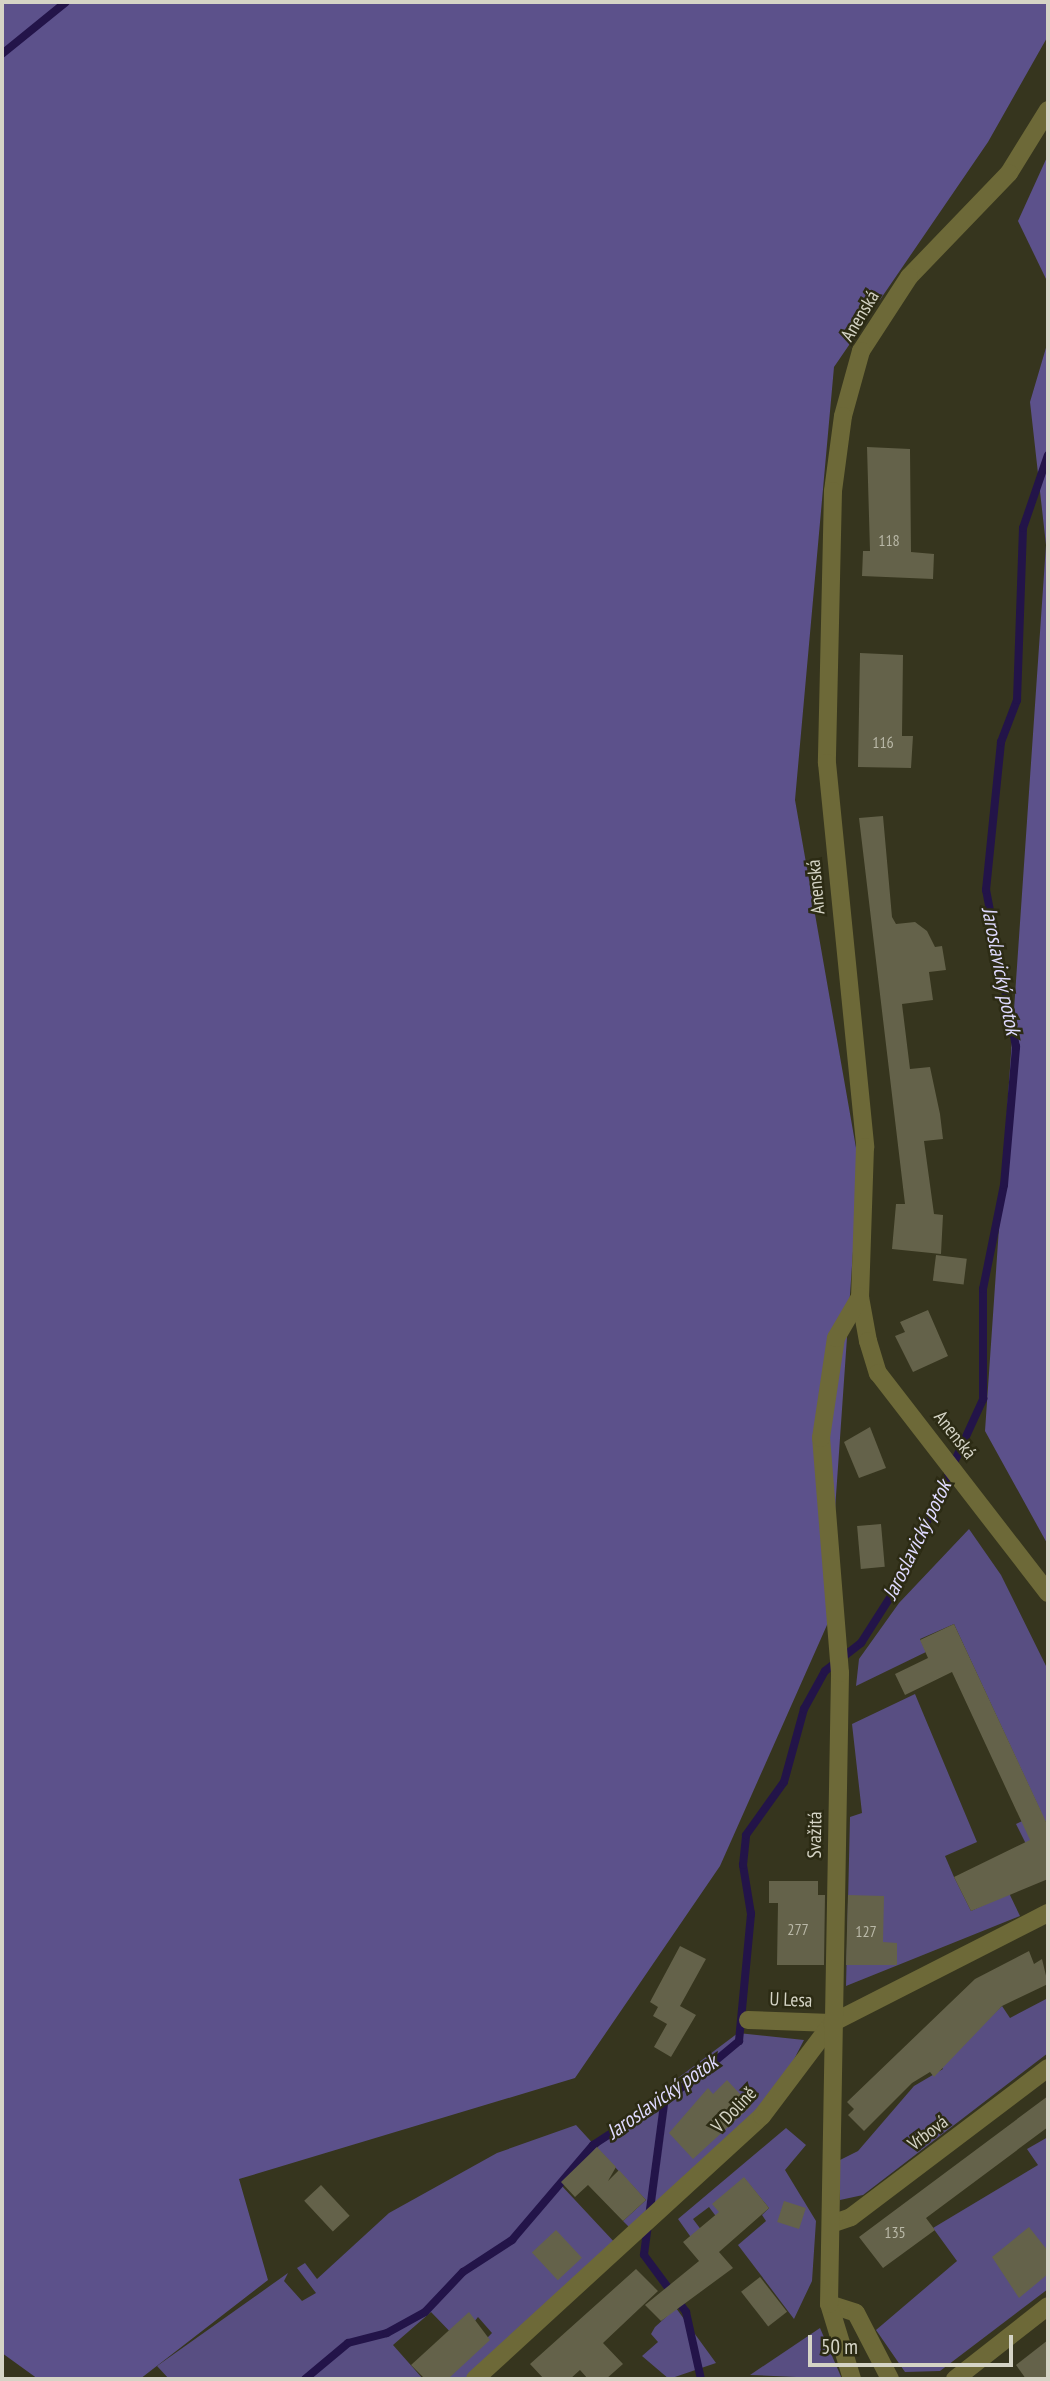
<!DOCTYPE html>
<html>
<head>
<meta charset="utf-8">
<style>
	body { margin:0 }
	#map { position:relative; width:1050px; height:2381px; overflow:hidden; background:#36351e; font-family:"PT Sans Narrow",sans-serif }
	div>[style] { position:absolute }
	.green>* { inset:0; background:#584e82 }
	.forest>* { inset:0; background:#5c518b }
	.stream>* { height:8px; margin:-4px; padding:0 4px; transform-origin:4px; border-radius:4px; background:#231449 }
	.building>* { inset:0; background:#64624a; transform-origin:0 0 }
	.minor>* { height:18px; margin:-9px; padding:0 9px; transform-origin:9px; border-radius:9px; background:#6d6938 }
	span { translate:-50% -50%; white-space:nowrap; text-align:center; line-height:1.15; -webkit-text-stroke:5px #2c2b14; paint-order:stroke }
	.number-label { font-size:16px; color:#b9b8a7 }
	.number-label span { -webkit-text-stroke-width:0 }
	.street-label { font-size:19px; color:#d5d4c6 }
	.water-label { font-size:21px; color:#dfdaff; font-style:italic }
	.frame { position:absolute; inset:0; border:4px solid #d5d4c6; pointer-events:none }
	.scale { position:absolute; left:808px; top:2335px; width:205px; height:32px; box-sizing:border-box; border:4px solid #d5d4c6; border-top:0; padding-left:9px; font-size:21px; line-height:24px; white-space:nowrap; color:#d5d4c6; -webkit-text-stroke:5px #2c2b14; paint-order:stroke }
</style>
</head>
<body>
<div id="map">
	<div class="green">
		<i style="clip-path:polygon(969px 1529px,1001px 1575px,1048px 1670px,1048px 1820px,1037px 1826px,1044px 1841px,1027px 1846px,1016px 1824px,1041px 1812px,954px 1624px,920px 1639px,926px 1652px,856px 1686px,859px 1659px,899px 1603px)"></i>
		<i style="clip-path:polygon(915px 1694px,977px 1842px,945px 1856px,954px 1877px,971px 1911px,1009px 1893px,1020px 1916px,846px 1986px,850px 1817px,862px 1813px,852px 1724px)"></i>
		<i style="clip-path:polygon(1048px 1998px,1048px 2053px,863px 2195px,840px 2200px,840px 2160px,858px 2151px,914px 2086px,943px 2069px,939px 2064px,1002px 2006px,1010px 2018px)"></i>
		<i style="clip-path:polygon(738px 2033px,804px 2040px,775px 2096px,633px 2231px,623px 2221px,646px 2200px,597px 2148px,561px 2185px,617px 2245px,467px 2379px,447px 2379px,492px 2333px,478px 2317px,459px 2341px,431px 2312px,393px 2345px,423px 2379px,169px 2379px,157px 2366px,288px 2273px,284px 2281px,302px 2301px,316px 2293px,297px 2268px,305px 2263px,317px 2279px,389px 2213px,497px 2153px,576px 2125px,597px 2148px,622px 2120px)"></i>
		<i style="clip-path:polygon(786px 2128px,806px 2145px,785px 2170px,816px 2221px,812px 2281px,794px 2319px,738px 2245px,766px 2221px,762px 2215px,769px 2208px,744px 2178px,725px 2218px,733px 2239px,709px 2207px,693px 2219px,708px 2239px,690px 2236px,678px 2219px)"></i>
		<i style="clip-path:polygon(1048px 2137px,1048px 2289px,940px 2371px,905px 2372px,876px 2330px,957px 2261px,933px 2228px,1038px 2165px,1027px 2149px)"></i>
		<i style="clip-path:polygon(676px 2308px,716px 2363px,669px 2379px,642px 2356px,658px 2342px,651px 2334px,655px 2327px)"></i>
		<i style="clip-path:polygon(820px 2328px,842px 2379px,750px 2375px)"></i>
	</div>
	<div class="forest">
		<i style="clip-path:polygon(2px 2px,1048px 2px,1048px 36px,988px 142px,834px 367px,795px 800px,859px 1165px,827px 1625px,720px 1866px,575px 2078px,239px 2179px,268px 2280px,140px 2379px,38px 2379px,2px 2353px)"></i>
		<i style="clip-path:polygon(1048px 155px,1048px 283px,1018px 221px)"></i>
		<i style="clip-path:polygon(1048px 341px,1048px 1545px,985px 1431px,1046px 545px,1030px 402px)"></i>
	</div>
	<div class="stream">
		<i style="left:2px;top:54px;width:82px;rotate:-39.1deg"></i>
		<i style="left:665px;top:2097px;width:159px;rotate:97.6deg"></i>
		<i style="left:644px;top:2255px;width:71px;rotate:53.6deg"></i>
		<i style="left:686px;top:2312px;width:69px;rotate:77.4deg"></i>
		<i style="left:305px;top:2379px;width:56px;rotate:-39.9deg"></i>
		<i style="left:348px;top:2343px;width:40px;rotate:-14.4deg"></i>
		<i style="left:387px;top:2333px;width:43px;rotate:-28.9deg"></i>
		<i style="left:425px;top:2312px;width:55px;rotate:-46.5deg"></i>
		<i style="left:463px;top:2272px;width:59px;rotate:-33.1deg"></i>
		<i style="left:512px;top:2240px;width:125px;rotate:-49.5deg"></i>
		<i style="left:593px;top:2145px;width:116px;rotate:-33deg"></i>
		<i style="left:690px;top:2082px;width:64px;rotate:-39.9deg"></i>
		<i style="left:739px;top:2041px;width:128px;rotate:-84.6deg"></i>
		<i style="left:751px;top:1914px;width:50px;rotate:-99.3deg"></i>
		<i style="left:743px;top:1865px;width:30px;rotate:-84deg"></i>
		<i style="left:746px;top:1835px;width:65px;rotate:-54.4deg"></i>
		<i style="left:784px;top:1782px;width:76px;rotate:-74.7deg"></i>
		<i style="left:804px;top:1709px;width:43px;rotate:-61.1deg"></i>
		<i style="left:825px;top:1671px;width:46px;rotate:-37.9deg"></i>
		<i style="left:861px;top:1643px;width:69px;rotate:-57.5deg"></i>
		<i style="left:898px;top:1585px;width:205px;rotate:-65.4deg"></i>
		<i style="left:983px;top:1399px;width:110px;rotate:-90deg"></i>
		<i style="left:983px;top:1289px;width:106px;rotate:-78.6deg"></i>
		<i style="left:1004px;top:1185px;width:139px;rotate:-85deg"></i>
		<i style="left:1016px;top:1047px;width:160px;rotate:-100.8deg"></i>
		<i style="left:986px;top:890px;width:149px;rotate:-84.2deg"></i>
		<i style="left:1001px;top:742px;width:45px;rotate:-69.1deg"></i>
		<i style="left:1017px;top:700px;width:172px;rotate:-88deg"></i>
		<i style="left:1023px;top:528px;width:77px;rotate:-71.1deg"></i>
	</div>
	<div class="building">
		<i style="clip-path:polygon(867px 447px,910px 449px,911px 552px,934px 554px,933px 579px,862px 576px,863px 551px,870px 551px)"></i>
		<i style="clip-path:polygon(860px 653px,903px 655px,902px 736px,913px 736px,911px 768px,858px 767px)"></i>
		<i style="clip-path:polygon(883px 816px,892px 917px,896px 924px,915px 922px,927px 931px,935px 947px,942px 946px,946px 970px,929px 972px,933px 1000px,902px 1004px,910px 1069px,930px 1067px,940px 1114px,943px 1139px,924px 1141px,934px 1214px,943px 1215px,941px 1254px,892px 1249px,896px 1204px,905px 1204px,859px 818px)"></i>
		<i style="left:936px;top:1255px;width:31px;height:26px;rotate:7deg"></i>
		<i style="clip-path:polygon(928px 1310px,948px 1356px,913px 1372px,895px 1336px,905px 1332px,900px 1322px)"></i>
		<i style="clip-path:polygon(870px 1427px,886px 1468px,859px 1478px,844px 1442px)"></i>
		<i style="left:881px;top:1524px;width:43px;height:24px;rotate:85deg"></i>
		<i style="clip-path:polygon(954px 1624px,1048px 1826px,1048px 1879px,971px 1911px,954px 1877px,1030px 1840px,952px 1672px,905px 1695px,895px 1674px,928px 1658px,920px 1640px)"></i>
		<i style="clip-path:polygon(769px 1881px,818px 1881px,818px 1895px,825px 1895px,824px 1965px,777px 1965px,778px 1903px,769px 1903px)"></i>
		<i style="clip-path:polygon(848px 1895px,884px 1896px,883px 1942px,897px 1943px,897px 1965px,846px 1965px)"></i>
		<i style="clip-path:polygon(680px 1946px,706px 1959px,680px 2006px,696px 2015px,671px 2057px,654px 2047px,667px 2024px,653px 2016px,658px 2007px,650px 2002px)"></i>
		<i style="clip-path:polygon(1029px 1951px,1034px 1964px,1042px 1959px,1048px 1984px,1002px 2006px,934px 2077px,930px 2072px,912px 2083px,864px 2131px,848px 2115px,854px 2109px,847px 2102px,975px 1979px)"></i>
		<i style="clip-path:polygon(727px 2080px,751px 2106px,693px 2159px,669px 2133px,708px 2088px,713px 2094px)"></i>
		<i style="clip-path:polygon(1048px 2096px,1048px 2127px,926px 2218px,935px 2230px,883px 2268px,859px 2237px)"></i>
		<i style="clip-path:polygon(597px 2147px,616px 2167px,608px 2181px,619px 2170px,646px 2200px,623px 2221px,588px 2185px,575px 2197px,561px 2182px)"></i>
		<i style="clip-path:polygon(744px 2177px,769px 2208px,719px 2252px,733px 2268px,661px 2321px,645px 2305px,699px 2261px,683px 2242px,719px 2212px,712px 2204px)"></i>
		<i style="left:321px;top:2185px;width:42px;height:23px;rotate:47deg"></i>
		<i style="left:784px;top:2201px;width:23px;height:22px;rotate:18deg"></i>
		<i style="clip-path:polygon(1029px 2227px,1048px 2251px,1048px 2274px,1019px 2298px,992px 2257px)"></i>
		<i style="left:556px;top:2230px;width:38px;height:33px;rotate:47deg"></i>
		<i style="clip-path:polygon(636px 2269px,658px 2291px,603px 2343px,623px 2364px,606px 2379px,588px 2379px,580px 2370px,570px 2379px,544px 2379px,530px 2364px)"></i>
		<i style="left:760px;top:2277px;width:44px;height:24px;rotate:52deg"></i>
		<i style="clip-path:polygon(469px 2312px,490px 2340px,448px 2379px,425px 2379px,411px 2365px)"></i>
		<i style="clip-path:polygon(1048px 2340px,1048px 2379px,1026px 2379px,1016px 2365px)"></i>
	</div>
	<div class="minor">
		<i style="left:1048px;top:110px;width:74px;rotate:121.8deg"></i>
		<i style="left:1009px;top:173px;width:144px;rotate:133.9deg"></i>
		<i style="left:909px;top:277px;width:88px;rotate:123deg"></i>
		<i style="left:861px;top:351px;width:67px;rotate:105.5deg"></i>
		<i style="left:843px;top:416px;width:76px;rotate:97.6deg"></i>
		<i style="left:833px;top:491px;width:272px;rotate:91.3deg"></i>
		<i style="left:827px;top:763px;width:386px;rotate:84.3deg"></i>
		<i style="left:865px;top:1147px;width:150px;rotate:91.9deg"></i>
		<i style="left:860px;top:1297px;width:45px;rotate:79.7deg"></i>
		<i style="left:868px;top:1341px;width:34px;rotate:73deg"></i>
		<i style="left:878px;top:1373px;width:278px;rotate:52.3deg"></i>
		<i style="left:748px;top:2020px;width:84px;rotate:2deg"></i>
		<i style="left:831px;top:2224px;width:21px;rotate:-19deg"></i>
		<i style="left:851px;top:2217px;width:247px;rotate:-37.1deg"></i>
		<i style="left:829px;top:2304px;width:28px;rotate:18deg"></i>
		<i style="left:856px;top:2313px;width:74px;rotate:62.7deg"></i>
		<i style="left:475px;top:2379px;width:389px;rotate:-42.5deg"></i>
		<i style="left:762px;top:2116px;width:116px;rotate:-53deg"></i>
		<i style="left:832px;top:2023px;width:242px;rotate:-27deg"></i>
		<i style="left:852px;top:2379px;width:78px;rotate:-107deg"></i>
		<i style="left:829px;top:2304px;width:631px;rotate:-89deg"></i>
		<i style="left:840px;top:1673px;width:236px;rotate:-94.6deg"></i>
		<i style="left:821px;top:1438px;width:101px;rotate:-81.5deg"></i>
		<i style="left:836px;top:1338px;width:48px;rotate:-59.7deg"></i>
		<i style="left:955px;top:2379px;width:118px;rotate:-38.1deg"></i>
	</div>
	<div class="number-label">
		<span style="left:889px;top:540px">118</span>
		<span style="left:883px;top:742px">116</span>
		<span style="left:798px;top:1929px">277</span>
		<span style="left:866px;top:1931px">127</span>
		<span style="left:895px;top:2232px">135</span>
	</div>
	<div class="street-label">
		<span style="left:860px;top:316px;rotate:-59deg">Anenská</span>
		<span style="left:816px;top:887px;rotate:-95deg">Anenská</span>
		<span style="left:955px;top:1435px;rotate:52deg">Anenská</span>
		<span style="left:815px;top:1835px;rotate:-89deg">Svažitá</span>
		<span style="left:791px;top:2000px;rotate:2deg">U Lesa</span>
		<span style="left:734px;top:2110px;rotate:-46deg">V Dolině</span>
		<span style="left:928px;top:2133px;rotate:-37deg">Vrbová</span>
	</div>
	<div class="water-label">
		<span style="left:1001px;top:971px;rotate:79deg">Jaroslavický potok</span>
		<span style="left:917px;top:1540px;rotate:-64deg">Jaroslavický potok</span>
		<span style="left:662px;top:2097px;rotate:-35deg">Jaroslavický potok</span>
	</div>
	<div class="frame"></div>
	<div class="scale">50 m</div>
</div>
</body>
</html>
